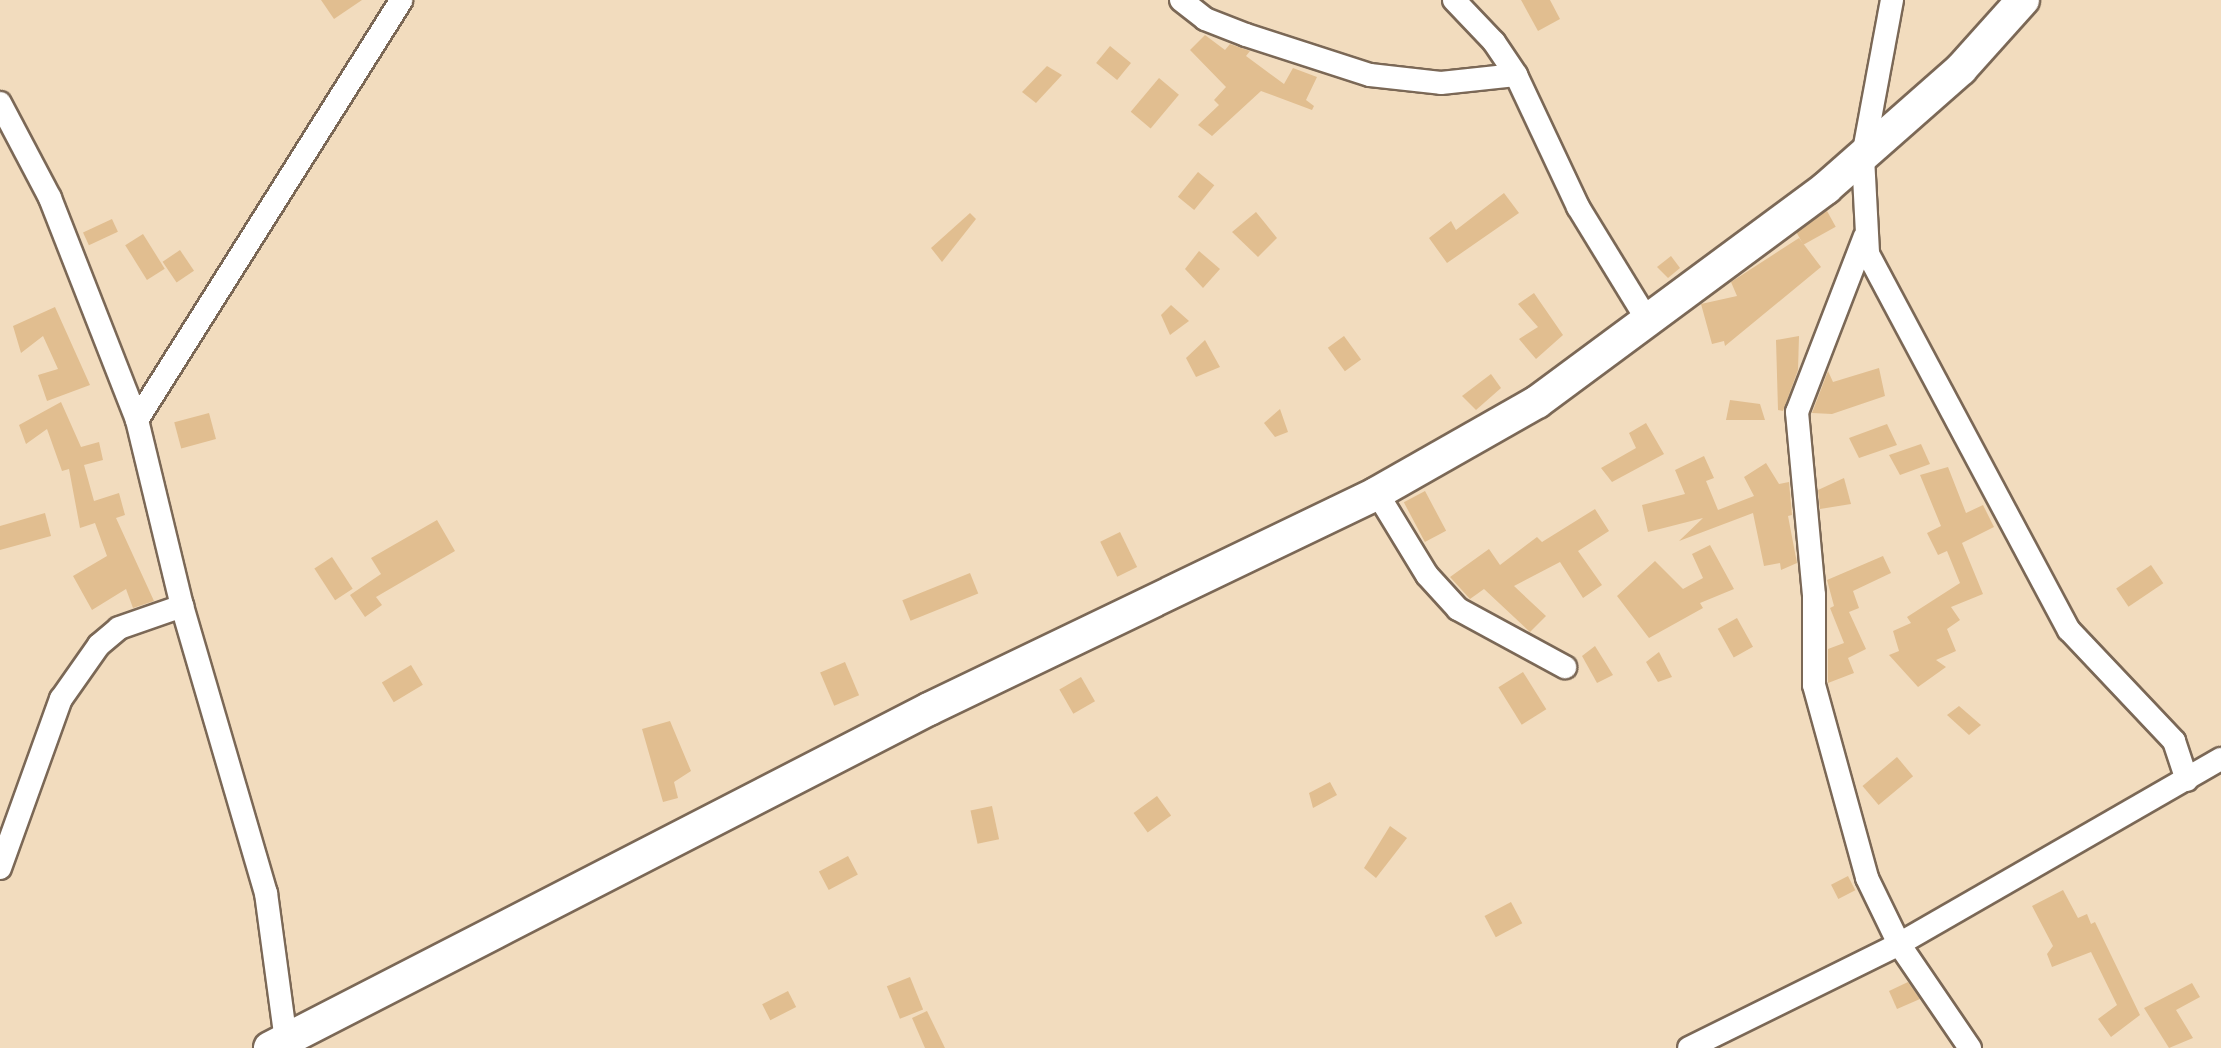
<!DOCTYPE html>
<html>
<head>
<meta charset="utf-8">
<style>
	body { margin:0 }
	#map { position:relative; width:2221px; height:1048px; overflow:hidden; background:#f2dcbe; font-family:Itim,sans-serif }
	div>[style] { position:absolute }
	.building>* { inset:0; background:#e1be90; transform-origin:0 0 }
	.roads { filter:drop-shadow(2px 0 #7b6856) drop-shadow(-2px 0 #7b6856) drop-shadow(0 2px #7b6856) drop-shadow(0 -2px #7b6856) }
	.street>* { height:22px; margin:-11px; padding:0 11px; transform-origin:11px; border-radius:11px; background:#fff }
	.secondary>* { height:32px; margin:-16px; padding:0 16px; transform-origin:16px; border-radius:16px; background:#fff }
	span { translate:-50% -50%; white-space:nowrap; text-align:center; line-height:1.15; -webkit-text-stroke:6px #f7f3e8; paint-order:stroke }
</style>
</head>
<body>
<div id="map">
	<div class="building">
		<i style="clip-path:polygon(321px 0,362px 0,334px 19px)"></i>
		<i style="clip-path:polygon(1521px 0,1550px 0,1560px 19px,1538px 31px)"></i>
		<i style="clip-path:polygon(1205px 35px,1225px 50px,1230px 44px,1250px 51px,1246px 56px,1284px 84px,1293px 68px,1317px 77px,1306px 100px,1314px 106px,1312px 110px,1261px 91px,1212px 136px,1198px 125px,1219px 105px,1214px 100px,1226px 87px,1190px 50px)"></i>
		<i style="left:1110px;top:46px;width:27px;height:22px;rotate:39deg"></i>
		<i style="clip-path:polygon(1047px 66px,1062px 75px,1036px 103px,1022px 92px)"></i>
		<i style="left:1159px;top:78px;width:26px;height:44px;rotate:40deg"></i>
		<i style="left:1198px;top:172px;width:21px;height:32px;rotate:39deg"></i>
		<i style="clip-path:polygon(1504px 193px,1519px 213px,1447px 263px,1429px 238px,1451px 221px,1456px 230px)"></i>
		<i style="left:1827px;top:211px;width:18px;height:37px;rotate:61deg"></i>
		<i style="clip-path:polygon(1256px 212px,1277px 238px,1258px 257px,1232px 232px)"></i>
		<i style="clip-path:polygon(970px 213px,976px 219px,942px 262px,931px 248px)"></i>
		<i style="left:112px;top:219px;width:14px;height:32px;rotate:65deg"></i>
		<i style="left:143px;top:234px;width:41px;height:21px;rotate:58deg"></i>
		<i style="clip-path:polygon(1799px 238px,1821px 267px,1725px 346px,1724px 341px,1712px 344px,1701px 304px,1737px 296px,1731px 282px)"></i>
		<i style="left:180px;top:250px;width:25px;height:21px;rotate:56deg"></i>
		<i style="clip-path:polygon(1199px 251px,1220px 269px,1203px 288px,1185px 269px)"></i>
		<i style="clip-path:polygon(1671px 256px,1680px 268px,1668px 278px,1657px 267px)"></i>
		<i style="clip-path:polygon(1534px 293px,1563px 335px,1536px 359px,1519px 339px,1538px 327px,1518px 304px)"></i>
		<i style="clip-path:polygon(1171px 305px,1189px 321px,1170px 335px,1161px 315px)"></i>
		<i style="clip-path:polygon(55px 307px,90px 385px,47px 401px,38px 375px,58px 369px,43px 336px,21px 353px,13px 326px)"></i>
		<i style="left:1344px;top:336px;width:29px;height:20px;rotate:54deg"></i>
		<i style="clip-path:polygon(1799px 336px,1798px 370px,1783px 411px,1778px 410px,1776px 340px)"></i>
		<i style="clip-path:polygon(1205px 340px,1220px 367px,1196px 377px,1186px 358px)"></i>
		<i style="clip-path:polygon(1879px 368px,1885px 396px,1832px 414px,1812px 413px,1828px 371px,1833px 382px)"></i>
		<i style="clip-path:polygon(1491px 374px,1501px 388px,1476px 410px,1462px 396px)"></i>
		<i style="clip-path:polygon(1730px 400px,1760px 404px,1765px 420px,1726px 420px)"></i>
		<i style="clip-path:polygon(61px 402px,81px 447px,99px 442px,103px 460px,84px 465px,94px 501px,119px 493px,125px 515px,116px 518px,154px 601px,133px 608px,126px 589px,92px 610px,73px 576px,107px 556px,95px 523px,80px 528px,69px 469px,62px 471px,47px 429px,26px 444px,19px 425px)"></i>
		<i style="clip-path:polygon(1280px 409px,1288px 432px,1275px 437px,1264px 423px)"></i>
		<i style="left:209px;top:413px;width:27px;height:36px;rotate:75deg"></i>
		<i style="clip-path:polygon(1646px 423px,1664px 454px,1612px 482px,1601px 468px,1636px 448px,1629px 433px)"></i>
		<i style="clip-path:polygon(1887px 424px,1897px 445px,1859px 458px,1849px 438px)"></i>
		<i style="clip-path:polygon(1921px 444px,1930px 464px,1900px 475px,1889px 455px)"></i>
		<i style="clip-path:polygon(1704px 456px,1714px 478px,1706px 481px,1718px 510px,1754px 496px,1744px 477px,1766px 463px,1779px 484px,1789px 482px,1792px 515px,1788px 516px,1797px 563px,1781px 570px,1780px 563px,1764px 566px,1753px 513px,1679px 541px,1703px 518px,1648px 532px,1642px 505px,1685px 494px,1675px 470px)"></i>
		<i style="clip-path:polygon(1948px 467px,1966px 513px,1983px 505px,1994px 527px,1962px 543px,1983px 594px,1951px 607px,1960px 620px,1947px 629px,1956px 651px,1936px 660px,1946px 667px,1918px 687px,1889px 655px,1899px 651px,1893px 631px,1911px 623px,1907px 617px,1960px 583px,1947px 551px,1938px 555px,1927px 533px,1941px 526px,1920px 475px)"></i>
		<i style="clip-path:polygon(1844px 478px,1851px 504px,1820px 509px,1818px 490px)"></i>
		<i style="left:1425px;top:491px;width:45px;height:24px;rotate:62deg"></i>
		<i style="clip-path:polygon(1595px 509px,1609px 531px,1578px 551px,1602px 585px,1583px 598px,1560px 562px,1514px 586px,1546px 616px,1530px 632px,1484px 589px,1470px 599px,1450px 577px,1489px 549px,1500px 565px,1537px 537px,1542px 542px)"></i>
		<i style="clip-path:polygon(45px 513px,51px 536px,0 550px,0 526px)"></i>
		<i style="clip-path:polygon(437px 520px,455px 551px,376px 597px,382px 605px,365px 617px,350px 595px,381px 574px,371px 558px)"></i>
		<i style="left:1120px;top:532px;width:39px;height:22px;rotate:64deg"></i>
		<i style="clip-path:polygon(1710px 545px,1734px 589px,1700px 603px,1703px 608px,1649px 638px,1617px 596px,1655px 561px,1683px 589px,1703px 578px,1692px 554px)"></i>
		<i style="clip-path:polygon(1883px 556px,1891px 573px,1853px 591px,1859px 608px,1849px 612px,1866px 649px,1848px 658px,1854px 673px,1828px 683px,1828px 649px,1844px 643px,1830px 608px,1834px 606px,1827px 580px)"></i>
		<i style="left:332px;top:557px;width:38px;height:21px;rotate:57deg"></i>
		<i style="left:2151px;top:565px;width:22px;height:42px;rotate:56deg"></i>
		<i style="left:970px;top:573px;width:22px;height:73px;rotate:68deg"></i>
		<i style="left:1737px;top:618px;width:33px;height:22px;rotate:61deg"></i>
		<i style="clip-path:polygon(1595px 646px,1613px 675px,1597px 683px,1582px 656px)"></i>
		<i style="clip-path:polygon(1659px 652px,1672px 677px,1658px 682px,1646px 662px)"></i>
		<i style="left:845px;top:662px;width:36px;height:27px;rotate:67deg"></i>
		<i style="left:411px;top:665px;width:23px;height:34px;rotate:59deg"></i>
		<i style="left:1523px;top:672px;width:44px;height:29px;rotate:58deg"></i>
		<i style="left:1081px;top:677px;width:28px;height:25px;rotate:60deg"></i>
		<i style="clip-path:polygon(1959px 706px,1981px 725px,1969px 735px,1947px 715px)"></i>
		<i style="clip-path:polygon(670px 721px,691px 771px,674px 782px,678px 798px,663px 802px,642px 729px)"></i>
		<i style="left:1897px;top:757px;width:25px;height:45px;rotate:50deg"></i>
		<i style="clip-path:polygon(1330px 782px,1337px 795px,1313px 808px,1309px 793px)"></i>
		<i style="left:1157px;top:796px;width:24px;height:29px;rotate:54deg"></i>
		<i style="left:992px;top:806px;width:34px;height:22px;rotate:78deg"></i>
		<i style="clip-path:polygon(1390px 826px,1407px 838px,1376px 878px,1364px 868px)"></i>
		<i style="left:848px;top:856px;width:21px;height:33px;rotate:62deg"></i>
		<i style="left:1848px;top:876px;width:16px;height:19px;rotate:63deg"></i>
		<i style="clip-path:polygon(2063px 890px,2078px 918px,2087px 914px,2091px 924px,2095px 922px,2140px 1015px,2111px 1037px,2098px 1019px,2117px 1005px,2091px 952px,2052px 967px,2047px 954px,2053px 946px,2032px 906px)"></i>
		<i style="left:1511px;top:902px;width:24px;height:30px;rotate:62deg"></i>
		<i style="left:910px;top:977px;width:35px;height:25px;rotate:68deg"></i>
		<i style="clip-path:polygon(1908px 982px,1920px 999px,1897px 1009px,1889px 991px)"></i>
		<i style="clip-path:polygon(2192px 983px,2200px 997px,2176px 1010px,2193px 1038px,2169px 1048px,2144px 1008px)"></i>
		<i style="left:788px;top:991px;width:18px;height:29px;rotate:63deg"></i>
		<i style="clip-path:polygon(927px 1011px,945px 1048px,925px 1048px,912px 1018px)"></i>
	</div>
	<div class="roads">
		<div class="street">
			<i style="left:1181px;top:0;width:31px;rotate:38deg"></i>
			<i style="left:1205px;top:19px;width:44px;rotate:21.3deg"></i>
			<i style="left:1246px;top:35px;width:130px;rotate:17.9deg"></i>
			<i style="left:1370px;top:75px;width:71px;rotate:6.4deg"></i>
			<i style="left:1441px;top:83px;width:75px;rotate:-6.1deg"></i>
			<i style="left:1454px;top:0;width:58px;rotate:46.4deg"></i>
			<i style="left:1494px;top:42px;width:40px;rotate:56deg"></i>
			<i style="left:1516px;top:75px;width:146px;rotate:64.8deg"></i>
			<i style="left:1578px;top:207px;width:136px;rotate:58.5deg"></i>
			<i style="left:1892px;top:0;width:160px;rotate:100.5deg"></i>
			<i style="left:1863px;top:157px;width:97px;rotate:87deg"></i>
			<i style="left:1868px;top:254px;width:426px;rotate:61.9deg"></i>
			<i style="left:2069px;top:630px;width:153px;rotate:46.6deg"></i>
			<i style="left:2174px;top:741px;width:41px;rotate:71.6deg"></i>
			<i style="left:0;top:103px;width:107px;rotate:62.2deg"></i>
			<i style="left:50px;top:198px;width:238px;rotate:68.6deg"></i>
			<i style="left:137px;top:420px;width:191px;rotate:76.4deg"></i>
			<i style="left:182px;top:606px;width:299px;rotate:73.7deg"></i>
			<i style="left:266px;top:893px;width:156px;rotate:82.3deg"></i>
			<i style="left:1865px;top:236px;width:189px;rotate:111.1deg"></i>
			<i style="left:1797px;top:412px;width:184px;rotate:84.7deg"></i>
			<i style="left:1814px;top:595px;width:90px;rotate:90deg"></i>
			<i style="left:1814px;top:685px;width:200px;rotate:74.6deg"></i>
			<i style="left:1867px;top:878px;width:73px;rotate:64.1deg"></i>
			<i style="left:1899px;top:944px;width:126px;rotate:55.7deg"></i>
			<i style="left:137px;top:420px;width:496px;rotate:-57.8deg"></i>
			<i style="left:1377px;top:493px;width:96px;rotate:58.6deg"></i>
			<i style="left:1427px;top:575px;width:46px;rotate:47.6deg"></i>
			<i style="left:1458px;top:609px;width:122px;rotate:28.5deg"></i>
			<i style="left:0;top:868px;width:180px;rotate:-70.2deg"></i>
			<i style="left:61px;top:699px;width:66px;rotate:-54.9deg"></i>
			<i style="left:99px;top:645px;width:26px;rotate:-40deg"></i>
			<i style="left:119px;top:628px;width:67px;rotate:-19.2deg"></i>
			<i style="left:1689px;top:1048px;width:234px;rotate:-26.3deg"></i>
			<i style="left:1899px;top:944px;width:371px;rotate:-29.9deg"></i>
		</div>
		<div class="secondary">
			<i style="left:270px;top:1048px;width:741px;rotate:-27.22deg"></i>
			<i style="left:929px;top:709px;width:497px;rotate:-25.7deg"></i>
			<i style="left:1377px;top:493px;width:184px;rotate:-29.6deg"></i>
			<i style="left:1537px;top:402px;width:360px;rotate:-36.5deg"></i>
			<i style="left:1826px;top:188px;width:180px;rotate:-41.4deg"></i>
			<i style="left:1961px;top:69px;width:93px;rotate:-48.1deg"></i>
		</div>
	</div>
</div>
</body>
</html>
